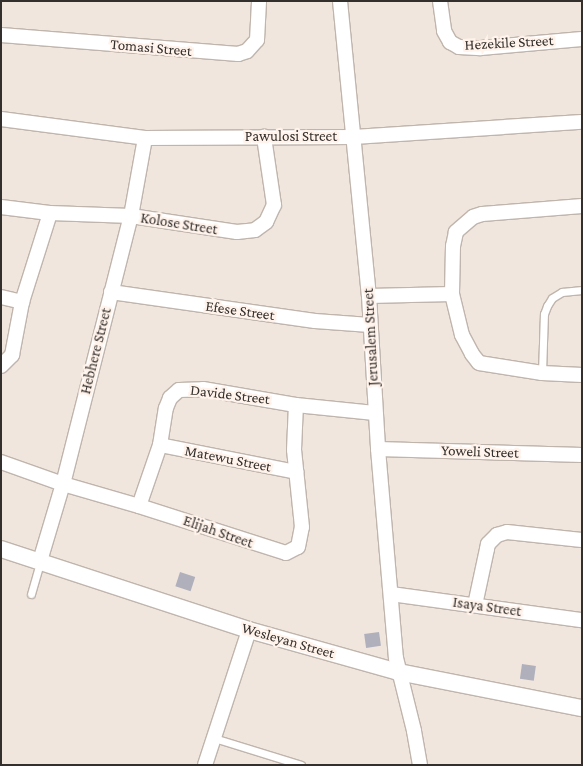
<!DOCTYPE html>
<html>
<head>
<meta charset="utf-8">
<style>
	body { margin:0 }
	#map { position:relative; width:583px; height:766px; overflow:hidden; background:#f1e6de; font-family:"Crimson Pro",serif }
	div>[style] { position:absolute }
	.building>* { inset:0; background:#afb0bc; transform-origin:0 0 }
	.roads { filter:drop-shadow(1px 0 #c0b5ad) drop-shadow(-1px 0 #c0b5ad) drop-shadow(0 1px #c0b5ad) drop-shadow(0 -1px #c0b5ad) }
	.service>* { height:7px; margin:-3.5px; padding:0 3.5px; transform-origin:3.5px; border-radius:3.5px; background:#fff }
	.minor>* { height:14px; margin:-7px; padding:0 7px; transform-origin:7px; border-radius:7px; background:#fff }
	.tertiary>* { height:16px; margin:-8px; padding:0 8px; transform-origin:8px; border-radius:8px; background:#fff }
	span { translate:-50% -50%; white-space:nowrap; text-align:center; line-height:1.15; -webkit-text-stroke:4.5px #fff3eb; paint-order:stroke }
	.street-label { font-size:15px; color:#332f2c }
	.frame { position:absolute; inset:0; border:2px solid #332f2c; pointer-events:none }
</style>
</head>
<body>
<div id="map">
	<div class="building">
		<i style="left:180px;top:572px;width:16px;height:15px;rotate:18deg"></i>
		<i style="left:379px;top:632px;width:14px;height:15px;rotate:82deg"></i>
		<i style="left:522px;top:664px;width:14px;height:15px;rotate:8deg"></i>
	</div>
	<div class="roads">
		<div class="service">
			<i style="left:542px;top:373px;width:59px;rotate:-88.1deg"></i>
			<i style="left:544px;top:314px;width:9px;rotate:-69deg"></i>
			<i style="left:547px;top:306px;width:9px;rotate:-58deg"></i>
			<i style="left:552px;top:298px;width:12px;rotate:-31deg"></i>
			<i style="left:562px;top:292px;width:20px;rotate:-6deg"></i>
			<i style="left:31px;top:594px;width:33px;rotate:-74deg"></i>
			<i style="left:214px;top:738px;width:91px;rotate:17.2deg"></i>
		</div>
		<div class="minor">
			<i style="left:340px;top:1px;width:296px;rotate:84.4deg"></i>
			<i style="left:369px;top:296px;width:153px;rotate:86.6deg"></i>
			<i style="left:378px;top:449px;width:210px;rotate:85.1deg"></i>
			<i style="left:396px;top:658px;width:75px;rotate:76.1deg"></i>
			<i style="left:414px;top:731px;width:35px;rotate:80deg"></i>
			<i style="left:440px;top:1px;width:30px;rotate:82deg"></i>
			<i style="left:444px;top:31px;width:13px;rotate:61deg"></i>
			<i style="left:450px;top:42px;width:10px;rotate:29deg"></i>
			<i style="left:459px;top:47px;width:22px;rotate:3deg"></i>
			<i style="left:481px;top:48px;width:101px;rotate:-5.1deg"></i>
			<i style="left:1px;top:35px;width:238px;rotate:4.6deg"></i>
			<i style="left:238px;top:54px;width:9px;rotate:-18deg"></i>
			<i style="left:247px;top:51px;width:15px;rotate:-48deg"></i>
			<i style="left:257px;top:40px;width:39px;rotate:-87deg"></i>
			<i style="left:1px;top:119px;width:145px;rotate:7.5deg"></i>
			<i style="left:145px;top:138px;width:209px;rotate:-0.3deg"></i>
			<i style="left:354px;top:137px;width:228px;rotate:-3.8deg"></i>
			<i style="left:582px;top:206px;width:100px;rotate:175.4deg"></i>
			<i style="left:482px;top:214px;width:9px;rotate:162deg"></i>
			<i style="left:473px;top:217px;width:23px;rotate:139deg"></i>
			<i style="left:456px;top:232px;width:14px;rotate:102deg"></i>
			<i style="left:453px;top:246px;width:48px;rotate:91.2deg"></i>
			<i style="left:452px;top:294px;width:42px;rotate:76.3deg"></i>
			<i style="left:462px;top:335px;width:21px;rotate:62deg"></i>
			<i style="left:472px;top:354px;width:11px;rotate:52deg"></i>
			<i style="left:479px;top:363px;width:64px;rotate:9deg"></i>
			<i style="left:542px;top:373px;width:40px;rotate:2.9deg"></i>
			<i style="left:1px;top:207px;width:49px;rotate:7deg"></i>
			<i style="left:50px;top:213px;width:81px;rotate:2.1deg"></i>
			<i style="left:131px;top:216px;width:107px;rotate:8.6deg"></i>
			<i style="left:237px;top:232px;width:18px;rotate:-6deg"></i>
			<i style="left:255px;top:230px;width:14px;rotate:-36deg"></i>
			<i style="left:266px;top:222px;width:19px;rotate:-65deg"></i>
			<i style="left:274px;top:205px;width:69px;rotate:-98.4deg"></i>
			<i style="left:111px;top:292px;width:206px;rotate:8.1deg"></i>
			<i style="left:315px;top:321px;width:55px;rotate:4.2deg"></i>
			<i style="left:369px;top:296px;width:83px;rotate:-1.4deg"></i>
			<i style="left:1px;top:297px;width:22px;rotate:13deg"></i>
			<i style="left:1px;top:366px;width:16px;rotate:-45deg"></i>
			<i style="left:12px;top:355px;width:54px;rotate:-79.3deg"></i>
			<i style="left:22px;top:302px;width:93px;rotate:-72.5deg"></i>
			<i style="left:160px;top:445px;width:139px;rotate:11.2deg"></i>
			<i style="left:378px;top:449px;width:204px;rotate:1.7deg"></i>
			<i style="left:1px;top:462px;width:66px;rotate:19.5deg"></i>
			<i style="left:63px;top:484px;width:79px;rotate:16.1deg"></i>
			<i style="left:139px;top:506px;width:154px;rotate:17.7deg"></i>
			<i style="left:286px;top:553px;width:13px;rotate:-27deg"></i>
			<i style="left:298px;top:547px;width:20px;rotate:-79deg"></i>
			<i style="left:302px;top:527px;width:77px;rotate:-95.9deg"></i>
			<i style="left:294px;top:450px;width:45px;rotate:-87.5deg"></i>
			<i style="left:139px;top:506px;width:65px;rotate:-71deg"></i>
			<i style="left:160px;top:445px;width:37px;rotate:-81deg"></i>
			<i style="left:166px;top:408px;width:11px;rotate:-68deg"></i>
			<i style="left:170px;top:398px;width:12px;rotate:-42deg"></i>
			<i style="left:179px;top:390px;width:24px;rotate:-2deg"></i>
			<i style="left:203px;top:389px;width:94px;rotate:9.8deg"></i>
			<i style="left:296px;top:405px;width:79px;rotate:5.8deg"></i>
			<i style="left:40px;top:561px;width:80px;rotate:-73.4deg"></i>
			<i style="left:63px;top:484px;width:276px;rotate:-75.8deg"></i>
			<i style="left:131px;top:216px;width:79px;rotate:-79.8deg"></i>
			<i style="left:391px;top:594px;width:193px;rotate:7.8deg"></i>
			<i style="left:475px;top:605px;width:57px;rotate:-77.9deg"></i>
			<i style="left:487px;top:549px;width:5px;rotate:-79deg"></i>
			<i style="left:488px;top:544px;width:13px;rotate:-45deg"></i>
			<i style="left:497px;top:535px;width:10px;rotate:-17deg"></i>
			<i style="left:507px;top:532px;width:75px;rotate:6.1deg"></i>
			<i style="left:205px;top:765px;width:142px;rotate:-71.9deg"></i>
		</div>
		<div class="tertiary">
			<i style="left:1px;top:549px;width:261px;rotate:18.1deg"></i>
			<i style="left:249px;top:630px;width:155px;rotate:15.7deg"></i>
			<i style="left:398px;top:672px;width:187px;rotate:11.1deg"></i>
		</div>
	</div>
	<div class="street-label">
		<span style="left:509px;top:43px;rotate:-3deg">Hezekile Street</span>
		<span style="left:151px;top:48px;rotate:5deg">Tomasi Street</span>
		<span style="left:291px;top:137px">Pawulosi Street</span>
		<span style="left:179px;top:224px;rotate:9deg">Kolose Street</span>
		<span style="left:240px;top:311px;rotate:8deg">Efese Street</span>
		<span style="left:371px;top:337px;rotate:-93deg">Jerusalem Street</span>
		<span style="left:96px;top:351px;rotate:-76deg">Hebhere Street</span>
		<span style="left:230px;top:395px;rotate:7deg">Davide Street</span>
		<span style="left:480px;top:452px;rotate:2deg">Yoweli Street</span>
		<span style="left:228px;top:459px;rotate:11deg">Matewu Street</span>
		<span style="left:218px;top:532px;rotate:19deg">Elijah Street</span>
		<span style="left:487px;top:607px;rotate:8deg">Isaya Street</span>
		<span style="left:288px;top:641px;rotate:16deg">Wesleyan Street</span>
	</div>
	<div class="frame"></div>
</div>
</body>
</html>
